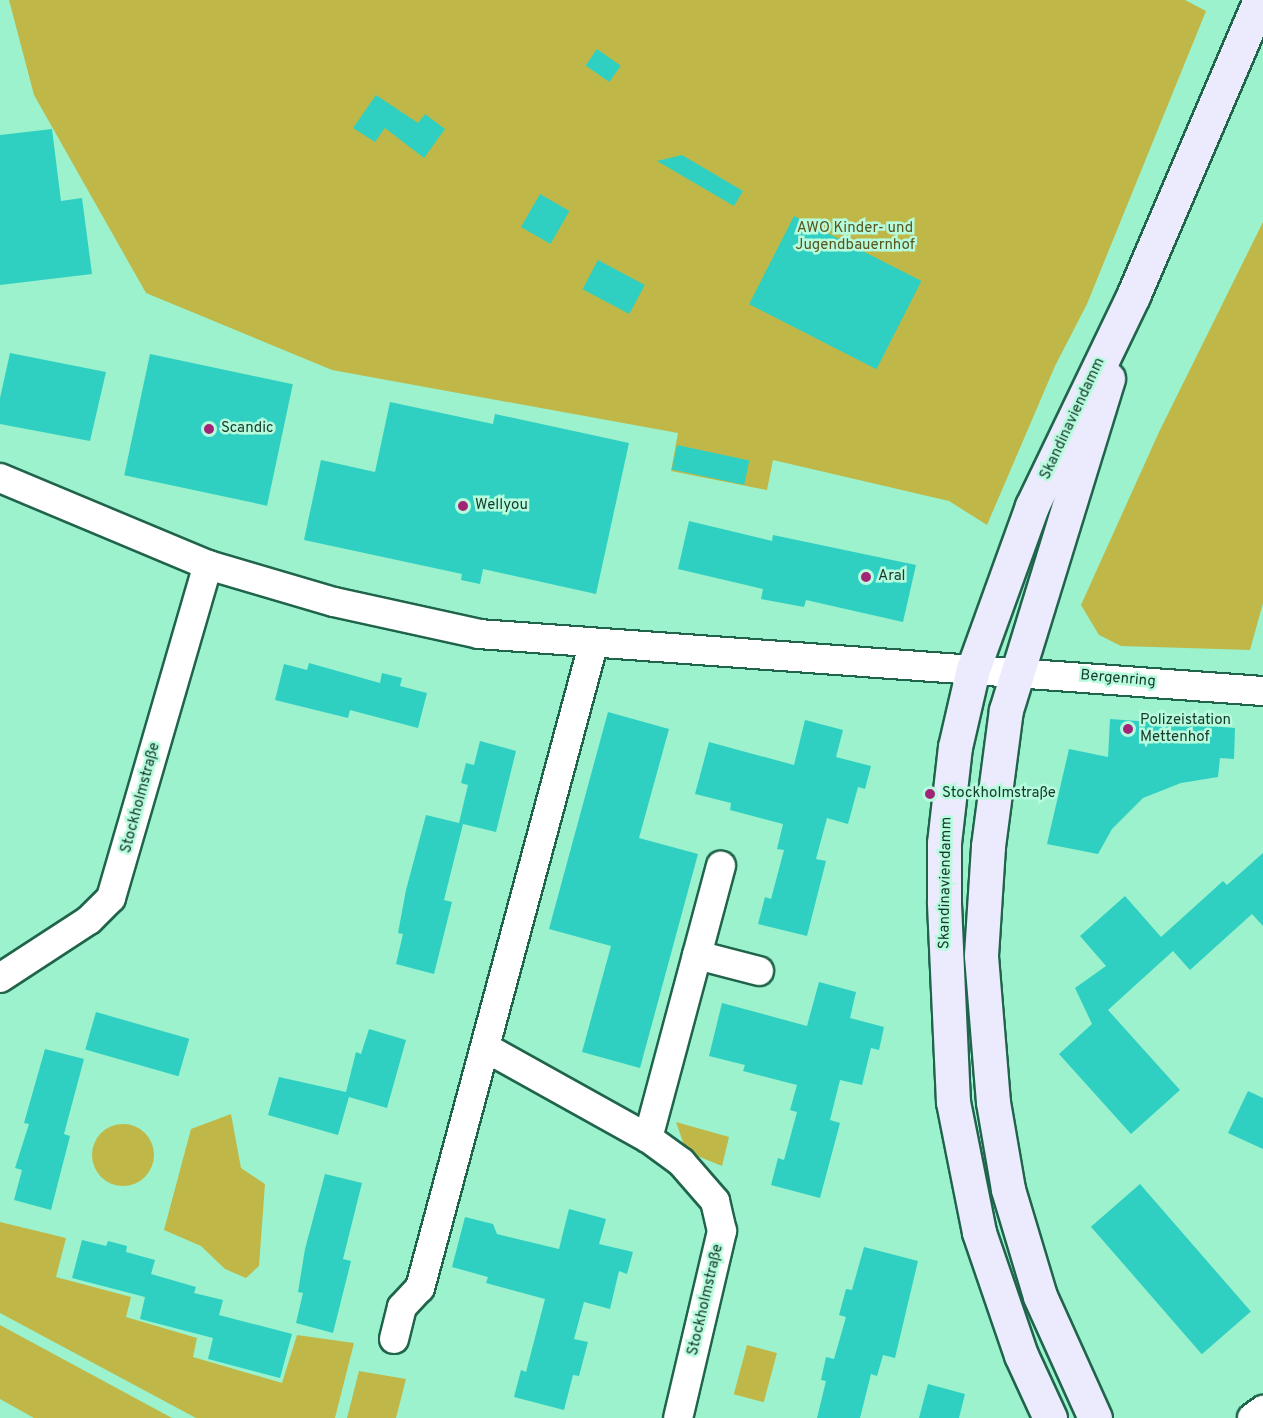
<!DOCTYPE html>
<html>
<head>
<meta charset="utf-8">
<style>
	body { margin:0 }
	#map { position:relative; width:1263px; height:1418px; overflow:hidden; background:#9bf2cd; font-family:Overpass,sans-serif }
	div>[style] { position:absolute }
	.green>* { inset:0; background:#bfb848; transform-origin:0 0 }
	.round { border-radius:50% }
	.building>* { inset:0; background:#2fd0c2; transform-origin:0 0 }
	.roads { filter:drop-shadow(2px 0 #20644c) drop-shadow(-2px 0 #20644c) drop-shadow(0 2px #20644c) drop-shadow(0 -2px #20644c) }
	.minor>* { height:28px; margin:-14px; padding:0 14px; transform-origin:14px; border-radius:14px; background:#fff }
	.secondary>* { height:33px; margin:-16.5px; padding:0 16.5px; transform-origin:16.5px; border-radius:16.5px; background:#ebebfd }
	.dots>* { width:16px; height:16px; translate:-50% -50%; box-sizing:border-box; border:3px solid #b7fbdd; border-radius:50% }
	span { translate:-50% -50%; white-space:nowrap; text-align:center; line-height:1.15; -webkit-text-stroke:5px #b7fbdd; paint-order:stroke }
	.park-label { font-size:15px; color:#59551d }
	.street-label { font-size:15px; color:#153a2c }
	.poi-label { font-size:15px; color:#153a2c }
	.left { translate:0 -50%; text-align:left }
</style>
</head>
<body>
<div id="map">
	<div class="green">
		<i style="clip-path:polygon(9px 0,1185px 0,1206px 11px,1087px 304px,1055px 366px,987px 525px,949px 501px,773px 460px,767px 490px,671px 471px,678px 433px,332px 370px,146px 293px,34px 95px)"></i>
		<i style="clip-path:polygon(1263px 222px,1263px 603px,1250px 650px,1121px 646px,1099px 635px,1081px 605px,1159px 432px)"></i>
		<i style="clip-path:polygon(231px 1114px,241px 1168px,265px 1184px,259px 1266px,246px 1278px,225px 1269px,201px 1246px,164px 1230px,191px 1129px)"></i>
		<i style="clip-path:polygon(676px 1122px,729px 1137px,722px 1166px,695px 1155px,684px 1145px)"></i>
		<i class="round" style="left:92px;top:1124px;width:62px;height:62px"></i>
		<i style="clip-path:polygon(0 1222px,66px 1238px,56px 1277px,131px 1297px,126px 1317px,197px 1338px,193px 1357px,282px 1383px,297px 1335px,354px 1343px,335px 1418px,196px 1418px,0 1313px)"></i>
		<i style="clip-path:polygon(0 1325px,172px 1418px,34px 1418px,0 1399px)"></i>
		<i style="left:747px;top:1345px;width:31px;height:51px;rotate:15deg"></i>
		<i style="clip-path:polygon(359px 1371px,406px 1379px,396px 1418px,347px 1418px)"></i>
	</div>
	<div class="building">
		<i style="left:597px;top:49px;width:29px;height:20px;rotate:35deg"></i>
		<i style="clip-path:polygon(376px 95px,418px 123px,425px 114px,445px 129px,424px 158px,385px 128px,375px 142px,353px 128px)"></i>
		<i style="clip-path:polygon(52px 129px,61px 201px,82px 198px,92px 274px,0 285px,0 135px)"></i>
		<i style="clip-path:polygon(682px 155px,743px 191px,734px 206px,657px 161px)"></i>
		<i style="left:540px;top:194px;width:34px;height:38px;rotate:30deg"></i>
		<i style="left:794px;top:216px;width:143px;height:99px;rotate:27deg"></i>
		<i style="left:598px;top:260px;width:53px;height:33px;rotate:28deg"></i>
		<i style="clip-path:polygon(10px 353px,106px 372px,90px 441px,0 424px,0 398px)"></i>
		<i style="left:150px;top:354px;width:146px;height:124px;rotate:12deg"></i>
		<i style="clip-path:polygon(390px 402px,493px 424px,495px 414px,629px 443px,596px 594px,483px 569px,480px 584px,461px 580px,462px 574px,304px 540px,321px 460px,375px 472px)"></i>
		<i style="left:677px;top:445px;width:74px;height:25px;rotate:12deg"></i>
		<i style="clip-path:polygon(689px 521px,772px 541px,773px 535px,916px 565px,903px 622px,806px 600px,804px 607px,761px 599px,763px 589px,678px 569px)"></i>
		<i style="clip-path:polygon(309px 663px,380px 683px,382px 673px,402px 678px,400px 686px,427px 693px,418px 728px,350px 710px,348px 718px,275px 700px,284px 664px,307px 670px)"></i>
		<i style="clip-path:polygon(608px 712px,669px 729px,639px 838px,698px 854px,640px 1068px,582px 1052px,611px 946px,549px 929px)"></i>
		<i style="clip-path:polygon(1110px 719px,1235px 728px,1234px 759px,1220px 758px,1218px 777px,1181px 783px,1143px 798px,1112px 829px,1098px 854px,1047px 844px,1069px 749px,1108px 757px)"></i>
		<i style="clip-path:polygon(805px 720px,843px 730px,836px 757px,871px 766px,865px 789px,858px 787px,848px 824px,827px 818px,816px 859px,826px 861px,807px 936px,758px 924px,765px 897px,771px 899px,784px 850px,777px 849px,783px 824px,730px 810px,731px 803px,695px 794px,709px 742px,794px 765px)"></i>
		<i style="clip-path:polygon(480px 741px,516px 751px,496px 832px,463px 824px,444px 900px,452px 902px,434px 974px,396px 964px,403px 934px,398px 933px,406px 890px,426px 815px,459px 823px,468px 785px,461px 783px,466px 763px,474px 765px)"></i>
		<i style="clip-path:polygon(1263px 853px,1263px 926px,1252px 914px,1190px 970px,1173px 951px,1108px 1010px,1180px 1090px,1131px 1134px,1059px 1054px,1092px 1024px,1075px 988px,1106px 966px,1080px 936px,1125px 896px,1161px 937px,1223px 881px,1227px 885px)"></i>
		<i style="clip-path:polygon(819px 982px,856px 992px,850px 1018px,884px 1027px,879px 1050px,871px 1048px,862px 1085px,840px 1080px,830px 1120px,840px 1123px,820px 1198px,771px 1185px,778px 1158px,784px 1160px,797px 1112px,790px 1110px,797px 1085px,743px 1071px,745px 1065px,709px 1056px,722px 1003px,807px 1026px)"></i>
		<i style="left:96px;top:1012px;width:97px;height:39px;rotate:16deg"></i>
		<i style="clip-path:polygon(369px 1029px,406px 1040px,387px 1108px,349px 1097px,338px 1135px,268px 1115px,279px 1077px,346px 1092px,356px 1052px,361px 1054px)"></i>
		<i style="clip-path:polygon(45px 1049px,84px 1059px,64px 1134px,70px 1136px,51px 1210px,14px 1200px,22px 1170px,15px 1168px,29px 1124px,24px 1123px)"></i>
		<i style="clip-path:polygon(1248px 1091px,1263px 1098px,1263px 1149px,1228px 1133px)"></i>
		<i style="clip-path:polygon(325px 1174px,362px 1183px,343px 1259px,351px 1261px,333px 1333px,296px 1323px,303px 1293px,298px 1292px,305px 1249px)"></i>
		<i style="left:1140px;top:1184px;width:169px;height:65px;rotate:49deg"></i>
		<i style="clip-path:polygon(569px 1209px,606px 1219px,599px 1244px,633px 1252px,627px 1274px,619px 1271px,610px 1309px,584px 1302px,574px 1339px,588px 1342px,579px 1376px,573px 1375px,564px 1410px,514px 1397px,521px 1370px,526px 1372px,545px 1299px,486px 1283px,488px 1277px,452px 1267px,465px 1217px,493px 1224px,497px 1234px,559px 1249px)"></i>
		<i style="clip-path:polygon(82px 1240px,106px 1246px,108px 1241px,127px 1246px,126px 1252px,155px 1260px,151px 1274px,196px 1287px,194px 1293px,223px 1300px,219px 1315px,292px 1334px,280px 1378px,208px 1359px,213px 1338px,140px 1319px,145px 1297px,72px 1278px)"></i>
		<i style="clip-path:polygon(864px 1247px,918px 1261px,895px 1358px,883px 1355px,877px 1376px,871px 1374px,860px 1418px,817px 1418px,826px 1381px,821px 1380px,826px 1357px,834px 1359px,846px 1317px,839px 1315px,846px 1289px,852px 1290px)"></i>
		<i style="clip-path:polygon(928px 1384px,965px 1394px,959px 1418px,919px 1418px)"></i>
	</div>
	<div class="roads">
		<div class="minor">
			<i style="left:0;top:478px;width:225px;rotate:22.7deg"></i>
			<i style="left:208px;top:565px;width:131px;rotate:16.4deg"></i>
			<i style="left:334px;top:602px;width:148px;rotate:12.4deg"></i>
			<i style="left:479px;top:634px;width:786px;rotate:4.16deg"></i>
			<i style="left:697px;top:955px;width:64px;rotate:14.5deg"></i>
			<i style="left:0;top:978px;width:106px;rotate:-33.1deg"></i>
			<i style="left:89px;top:920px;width:31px;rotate:-45deg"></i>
			<i style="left:111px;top:898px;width:347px;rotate:-73.8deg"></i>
			<i style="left:486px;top:1048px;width:185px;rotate:29.1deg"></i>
			<i style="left:648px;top:1138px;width:41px;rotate:36deg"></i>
			<i style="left:681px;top:1162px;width:52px;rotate:48.9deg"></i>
			<i style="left:715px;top:1201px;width:31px;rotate:77deg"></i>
			<i style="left:722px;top:1231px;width:192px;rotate:103.2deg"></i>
			<i style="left:648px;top:1138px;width:282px;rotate:-75deg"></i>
			<i style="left:394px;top:1339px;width:33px;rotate:-76deg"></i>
			<i style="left:402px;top:1307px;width:26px;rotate:-47deg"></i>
			<i style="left:420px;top:1288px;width:666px;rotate:-74.94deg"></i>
			<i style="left:1252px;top:1418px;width:14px;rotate:-36deg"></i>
		</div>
		<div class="secondary">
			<i style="left:1050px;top:1418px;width:69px;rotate:-114.7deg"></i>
			<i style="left:1021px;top:1355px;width:130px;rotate:-108.9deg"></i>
			<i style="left:979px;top:1232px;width:133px;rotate:-101.3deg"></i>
			<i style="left:953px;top:1102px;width:201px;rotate:-92.6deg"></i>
			<i style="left:944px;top:901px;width:58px;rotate:-90deg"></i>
			<i style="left:944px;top:843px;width:97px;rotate:-83.5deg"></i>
			<i style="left:955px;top:747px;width:80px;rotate:-77deg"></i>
			<i style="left:973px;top:669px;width:173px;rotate:-70.1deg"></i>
			<i style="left:1032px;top:506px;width:233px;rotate:-64.3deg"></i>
			<i style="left:1133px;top:296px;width:322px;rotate:-66.8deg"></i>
			<i style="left:1095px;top:1418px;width:134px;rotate:-114.3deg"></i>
			<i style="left:1040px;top:1296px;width:112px;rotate:-106.7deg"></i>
			<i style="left:1008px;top:1189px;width:88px;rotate:-99.8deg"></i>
			<i style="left:993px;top:1102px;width:147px;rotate:-94.7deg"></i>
			<i style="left:981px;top:955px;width:109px;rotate:-86.3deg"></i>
			<i style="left:988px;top:846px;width:137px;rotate:-82.5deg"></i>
			<i style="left:1006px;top:710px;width:347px;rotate:-72.9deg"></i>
		</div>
	</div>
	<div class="dots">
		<i style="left:209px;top:429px;background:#a22477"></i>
		<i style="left:463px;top:506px;background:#a22477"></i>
		<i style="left:866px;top:577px;background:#a22477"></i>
		<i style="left:1128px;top:729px;background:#a22477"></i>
		<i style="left:930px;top:794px;background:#a22477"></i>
	</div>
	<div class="park-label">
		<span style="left:855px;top:237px">AWO Kinder- und<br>Jugendbauernhof</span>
	</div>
	<div class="street-label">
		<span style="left:1073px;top:419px;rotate:-65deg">Skandinaviendamm</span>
		<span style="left:1118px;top:679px;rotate:5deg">Bergenring</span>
		<span style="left:141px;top:798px;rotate:-75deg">Stockholmstraße</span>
		<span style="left:946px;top:883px;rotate:-89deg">Skandinaviendamm</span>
		<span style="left:706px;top:1300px;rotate:-77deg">Stockholmstraße</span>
	</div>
	<div class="poi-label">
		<span class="left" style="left:221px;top:429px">Scandic</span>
		<span class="left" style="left:475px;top:506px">Wellyou</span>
		<span class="left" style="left:878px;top:577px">Aral</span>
		<span class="left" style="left:1140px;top:729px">Polizeistation<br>Mettenhof</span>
		<span class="left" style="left:942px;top:794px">Stockholmstraße</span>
	</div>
</div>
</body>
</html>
